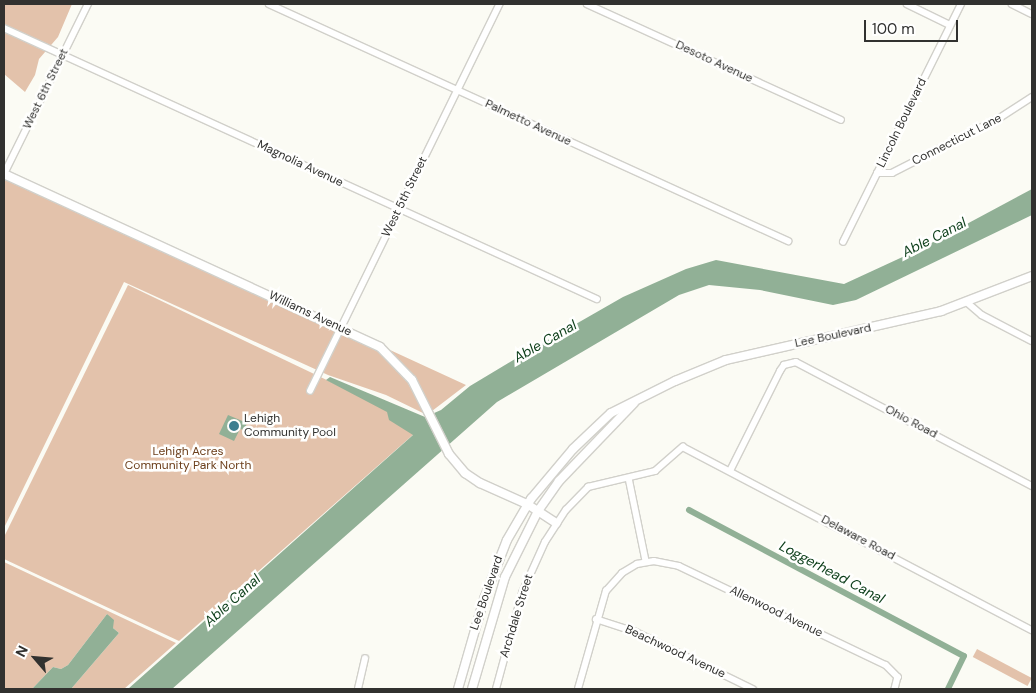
<!DOCTYPE html>
<html>
<head>
<meta charset="utf-8">
<style>
	body { margin:0 }
	#map { position:relative; width:1036px; height:693px; overflow:hidden; background:#fbfbf4; font-family:"DM Sans",sans-serif }
	div>[style] { position:absolute }
	.green>* { inset:0; background:#e3c2ab; transform-origin:0 0 }
	.water>* { inset:0; background:#91b096 }
	.canal>* { height:6px; margin:-3px; padding:0 3px; transform-origin:3px; border-radius:3px; background:#91b096 }
	.roads { filter:drop-shadow(1px 0 #d1d0ca) drop-shadow(-1px 0 #d1d0ca) drop-shadow(0 1px #d1d0ca) drop-shadow(0 -1px #d1d0ca) }
	.street>* { height:5.5px; margin:-2.75px; padding:0 2.75px; transform-origin:2.75px; border-radius:2.75px; background:#fff }
	.secondary>* { height:8px; margin:-4px; padding:0 4px; transform-origin:4px; border-radius:4px; background:#fff }
	.dots>* { width:14px; height:14px; translate:-50% -50%; box-sizing:border-box; border:2px solid #fffffe; border-radius:50% }
	span { translate:-50% -50%; white-space:nowrap; text-align:center; line-height:1.15; -webkit-text-stroke:5px #fffffe; paint-order:stroke }
	.street-label { font-size:12px; color:#31312f }
	.poi-label { font-size:12px; color:#31312f }
	.left { translate:0 -50%; text-align:left }
	.park-label { font-size:12px; color:#6b3e1a }
	.water-label { font-size:14px; color:#0f401c; font-style:italic }
	.frame { position:absolute; inset:0; border:5px solid #31312f; pointer-events:none }
	.north { position:absolute; left:10px; top:633px; width:50px; height:50px; -webkit-text-stroke:4px #fffffe; paint-order:stroke; rotate:297deg; font-size:14px; font-weight:700; line-height:20px; text-align:center; color:#31312f }
	.north::after { content:''; display:block; margin:auto; width:18px; height:22px; background:#31312f; clip-path:polygon(50% 0,100% 100%,50% 72%,0 100%) }
	.scale { position:absolute; left:864px; top:20px; width:94px; height:22px; box-sizing:border-box; border:2px solid #31312f; border-top:0; padding-left:6px; font-size:15px; line-height:18px; white-space:nowrap; color:#31312f; -webkit-text-stroke:4px #fffffe; paint-order:stroke }
</style>
</head>
<body>
<div id="map">
	<div class="green">
		<i style="clip-path:polygon(4px 4px,72px 4px,58px 37px,39px 59px,35px 75px,25px 92px,4px 74px)"></i>
		<i style="clip-path:polygon(4px 178px,379px 350px,399px 367px,425px 414px,386px 395px,328px 375px,124px 282px,4px 528px)"></i>
		<i style="clip-path:polygon(128px 285px,423px 426px,179px 641px,4px 559px,4px 537px)"></i>
		<i style="clip-path:polygon(390px 350px,466px 385px,432px 411px,415px 378px)"></i>
		<i style="clip-path:polygon(4px 562px,176px 643px,124px 689px,71px 689px,119px 633px,113px 628px,107px 614px,68px 665px,61px 669px,53px 667px,32px 689px,4px 689px)"></i>
		<i style="left:977px;top:649px;width:62px;height:9px;rotate:28deg"></i>
	</div>
	<div class="water">
		<i style="clip-path:polygon(1032px 189px,1032px 215px,856px 300px,833px 305px,760px 290px,709px 285px,679px 295px,497px 402px,172px 689px,128px 689px,413px 435px,389px 420px,387px 412px,326px 380px,330px 377px,425px 417px,441px 410px,470px 386px,520px 356px,623px 297px,686px 269px,716px 260px,844px 284px,922px 248px)"></i>
		<i style="clip-path:polygon(228px 415px,247px 423px,244px 430px,240px 429px,234px 441px,219px 434px)"></i>
		<i style="clip-path:polygon(107px 614px,114px 620px,113px 628px,119px 633px,71px 689px,32px 689px,53px 667px,61px 669px,68px 665px)"></i>
	</div>
	<div class="canal">
		<i style="left:689px;top:510px;width:311px;rotate:28deg"></i>
		<i style="left:964px;top:656px;width:37px;rotate:116deg"></i>
	</div>
	<div class="roads">
		<div class="street">
			<i style="left:269px;top:4px;width:571px;rotate:24.54deg"></i>
			<i style="left:587px;top:4px;width:279px;rotate:24.5deg"></i>
			<i style="left:907px;top:4px;width:48px;rotate:26deg"></i>
			<i style="left:1012px;top:4px;width:22px;rotate:27deg"></i>
			<i style="left:4px;top:28px;width:652px;rotate:24.56deg"></i>
			<i style="left:877px;top:173px;width:15px"></i>
			<i style="left:892px;top:173px;width:119px;rotate:-27deg"></i>
			<i style="left:998px;top:119px;width:40px;rotate:-32.9deg"></i>
			<i style="left:4px;top:174px;width:190px;rotate:-63.7deg"></i>
			<i style="left:843px;top:242px;width:266px;rotate:-63.6deg"></i>
			<i style="left:968px;top:303px;width:18px;rotate:41deg"></i>
			<i style="left:982px;top:315px;width:56px;rotate:27.5deg"></i>
			<i style="left:310px;top:391px;width:431px;rotate:-63.9deg"></i>
			<i style="left:730px;top:471px;width:112px;rotate:-63.4deg"></i>
			<i style="left:780px;top:371px;width:7px;rotate:-56deg"></i>
			<i style="left:784px;top:365px;width:12px;rotate:-14deg"></i>
			<i style="left:796px;top:362px;width:267px;rotate:27.7deg"></i>
			<i style="left:629px;top:478px;width:85px;rotate:78.4deg"></i>
			<i style="left:596px;top:619px;width:42px;rotate:18deg"></i>
			<i style="left:636px;top:632px;width:130px;rotate:26deg"></i>
			<i style="left:358px;top:689px;width:31px;rotate:-77deg"></i>
			<i style="left:496px;top:689px;width:99px;rotate:-74.8deg"></i>
			<i style="left:522px;top:593px;width:56px;rotate:-65.7deg"></i>
			<i style="left:545px;top:542px;width:38px;rotate:-57deg"></i>
			<i style="left:566px;top:510px;width:32px;rotate:-46deg"></i>
			<i style="left:588px;top:487px;width:69px;rotate:-13.4deg"></i>
			<i style="left:655px;top:471px;width:37px;rotate:-41deg"></i>
			<i style="left:683px;top:447px;width:394px;rotate:27.7deg"></i>
			<i style="left:578px;top:689px;width:102px;rotate:-74.1deg"></i>
			<i style="left:606px;top:591px;width:24px;rotate:-48deg"></i>
			<i style="left:622px;top:573px;width:17px;rotate:-31deg"></i>
			<i style="left:637px;top:564px;width:17px;rotate:-10deg"></i>
			<i style="left:654px;top:561px;width:25px;rotate:11deg"></i>
			<i style="left:679px;top:566px;width:229px;rotate:25.6deg"></i>
			<i style="left:886px;top:665px;width:17px;rotate:45deg"></i>
			<i style="left:898px;top:677px;width:12px;rotate:104deg"></i>
		</div>
		<div class="secondary">
			<i style="left:4px;top:174px;width:414px;rotate:24.7deg"></i>
			<i style="left:380px;top:347px;width:46px;rotate:45.9deg"></i>
			<i style="left:412px;top:380px;width:83px;rotate:63.4deg"></i>
			<i style="left:449px;top:454px;width:25px;rotate:50deg"></i>
			<i style="left:465px;top:473px;width:18px;rotate:34deg"></i>
			<i style="left:480px;top:483px;width:51px;rotate:24.1deg"></i>
			<i style="left:527px;top:504px;width:35px;rotate:33deg"></i>
			<i style="left:458px;top:689px;width:94px;rotate:-73.9deg"></i>
			<i style="left:484px;top:599px;width:63px;rotate:-68.7deg"></i>
			<i style="left:507px;top:540px;width:48px;rotate:-59.7deg"></i>
			<i style="left:531px;top:499px;width:65px;rotate:-50deg"></i>
			<i style="left:573px;top:449px;width:52px;rotate:-43.5deg"></i>
			<i style="left:611px;top:413px;width:72px;rotate:-26.6deg"></i>
			<i style="left:675px;top:381px;width:55px;rotate:-22.4deg"></i>
			<i style="left:726px;top:360px;width:221px;rotate:-12.8deg"></i>
			<i style="left:941px;top:311px;width:97px;rotate:-21deg"></i>
			<i style="left:472px;top:689px;width:117px;rotate:-73.6deg"></i>
			<i style="left:505px;top:577px;width:74px;rotate:-63.4deg"></i>
			<i style="left:538px;top:511px;width:37px;rotate:-55deg"></i>
			<i style="left:559px;top:481px;width:108px;rotate:-46.1deg"></i>
		</div>
	</div>
	<div class="dots">
		<i style="left:234px;top:426px;background:#3c7e90"></i>
	</div>
	<div class="street-label">
		<span style="left:714px;top:62px;rotate:25deg">Desoto Avenue</span>
		<span style="left:46px;top:89px;rotate:-64deg">West 6th Street</span>
		<span style="left:528px;top:123px;rotate:25deg">Palmetto Avenue</span>
		<span style="left:902px;top:123px;rotate:-64deg">Lincoln Boulevard</span>
		<span style="left:957px;top:140px;rotate:-27deg">Connecticut Lane</span>
		<span style="left:300px;top:164px;rotate:25deg">Magnolia Avenue</span>
		<span style="left:405px;top:197px;rotate:-64deg">West 5th Street</span>
		<span style="left:310px;top:314px;rotate:25deg">Williams Avenue</span>
		<span style="left:833px;top:336px;rotate:-12deg">Lee Boulevard</span>
		<span style="left:911px;top:422px;rotate:28deg">Ohio Road</span>
		<span style="left:858px;top:538px;rotate:28deg">Delaware Road</span>
		<span style="left:487px;top:593px;rotate:-71deg">Lee Boulevard</span>
		<span style="left:776px;top:612px;rotate:26deg">Allenwood Avenue</span>
		<span style="left:517px;top:616px;rotate:-73deg">Archdale Street</span>
		<span style="left:675px;top:652px;rotate:25deg">Beachwood Avenue</span>
	</div>
	<div class="poi-label">
		<span class="left" style="left:244px;top:426px">Lehigh<br>Community Pool</span>
	</div>
	<div class="park-label">
		<span style="left:188px;top:459px">Lehigh Acres<br>Community Park North</span>
	</div>
	<div class="water-label">
		<span style="left:934px;top:237px;rotate:-27deg">Able Canal</span>
		<span style="left:545px;top:341px;rotate:-30deg">Able Canal</span>
		<span style="left:832px;top:572px;rotate:28deg">Loggerhead Canal</span>
		<span style="left:232px;top:600px;rotate:-42deg">Able Canal</span>
	</div>
	<div class="frame"></div>
	<div class="north">N</div>
	<div class="scale">100 m</div>
</div>
</body>
</html>
